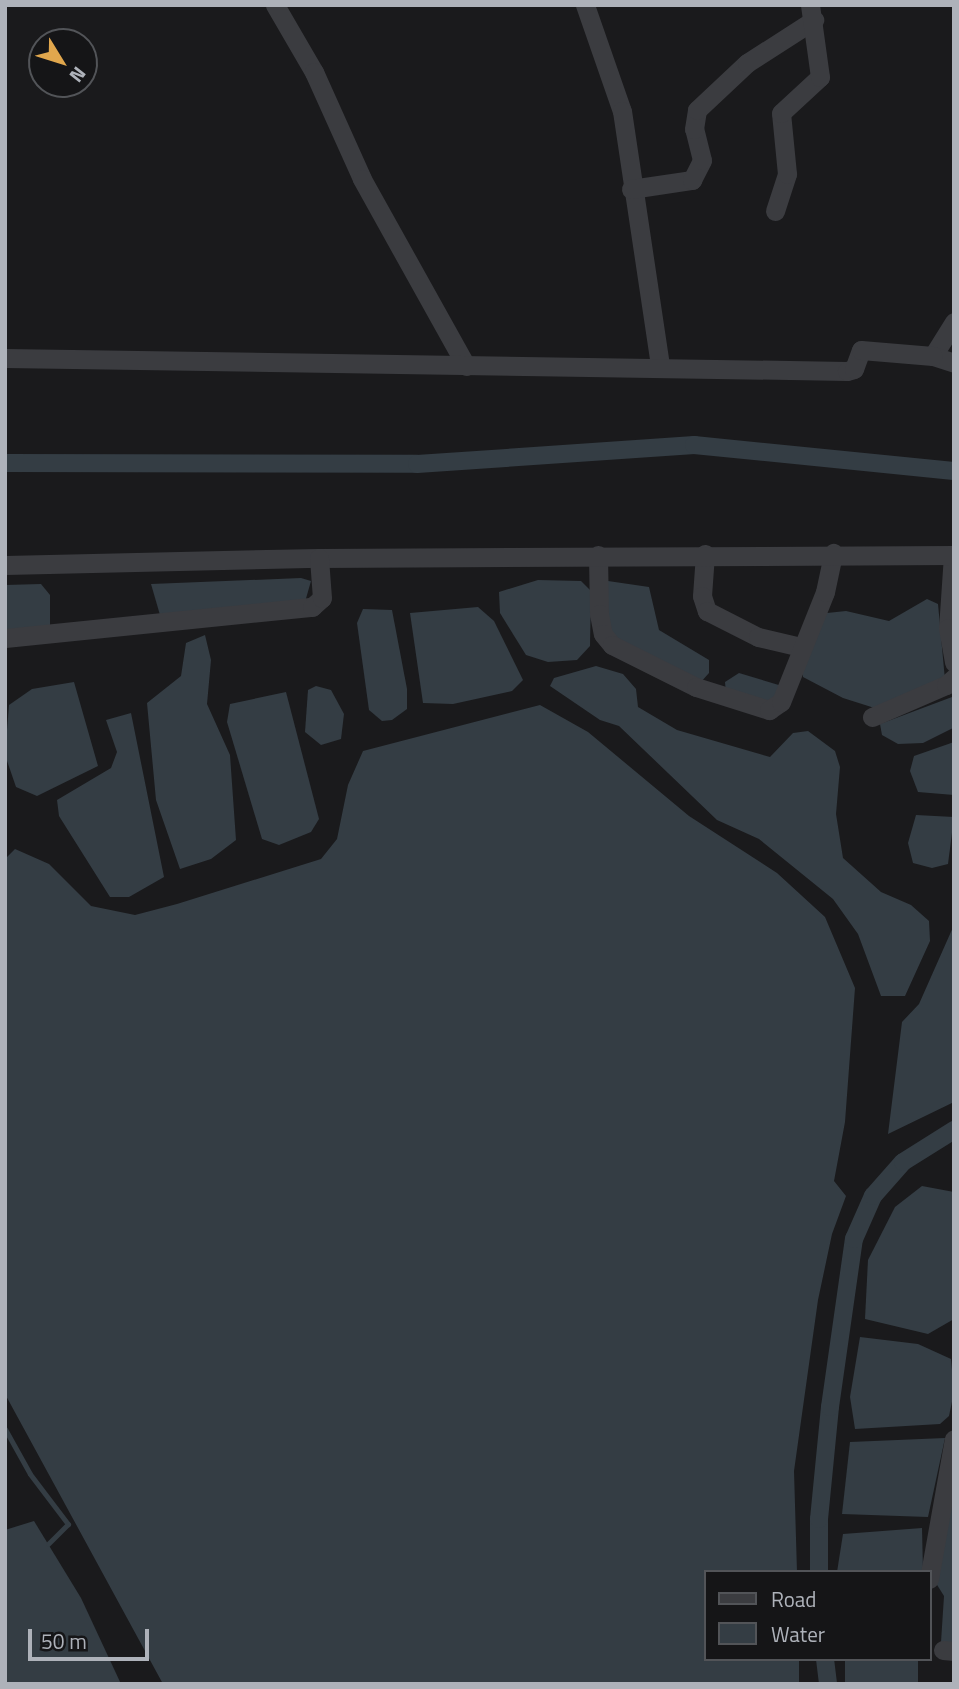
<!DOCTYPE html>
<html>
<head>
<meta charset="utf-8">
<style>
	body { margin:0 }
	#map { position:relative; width:959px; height:1689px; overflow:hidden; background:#1a1a1c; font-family:"Titillium Web",sans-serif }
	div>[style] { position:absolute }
	.water>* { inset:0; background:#343d44; transform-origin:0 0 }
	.stream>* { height:5px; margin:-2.5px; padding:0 2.5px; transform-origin:2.5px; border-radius:2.5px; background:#343d44 }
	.canal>* { height:18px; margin:-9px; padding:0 9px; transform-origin:9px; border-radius:9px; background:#343d44 }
	.minor>* { height:19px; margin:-9.5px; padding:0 9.5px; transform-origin:9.5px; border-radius:9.5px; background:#3b3c40 }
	span { translate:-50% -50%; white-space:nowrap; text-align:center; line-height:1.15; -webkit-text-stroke:5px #151517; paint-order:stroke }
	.frame { position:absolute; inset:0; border:7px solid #aeb2ba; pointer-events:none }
	.legend { position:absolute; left:704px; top:1570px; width:228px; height:91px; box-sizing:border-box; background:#151517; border:2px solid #525458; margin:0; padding:9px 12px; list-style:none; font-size:21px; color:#aeb2ba }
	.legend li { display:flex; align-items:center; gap:14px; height:35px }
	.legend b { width:35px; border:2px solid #525458 }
	.north { position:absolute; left:28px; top:28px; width:70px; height:70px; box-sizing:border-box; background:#151517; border:2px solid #525458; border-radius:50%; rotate:128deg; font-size:19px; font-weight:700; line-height:28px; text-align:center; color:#aeb2ba }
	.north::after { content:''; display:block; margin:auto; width:24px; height:32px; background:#e1a74d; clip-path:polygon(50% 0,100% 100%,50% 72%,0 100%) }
	.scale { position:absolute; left:28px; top:1629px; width:121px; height:32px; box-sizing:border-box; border:4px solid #aeb2ba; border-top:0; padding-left:9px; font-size:21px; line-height:24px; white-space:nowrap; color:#aeb2ba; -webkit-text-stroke:5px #151517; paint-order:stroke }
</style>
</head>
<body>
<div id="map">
	<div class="water">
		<i style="clip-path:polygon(301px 578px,311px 581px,305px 602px,160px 615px,151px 584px)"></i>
		<i style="clip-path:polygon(538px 580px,581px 581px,591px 591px,590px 646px,577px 660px,548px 662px,526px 655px,500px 613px,499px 592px)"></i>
		<i style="clip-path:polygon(608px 581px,649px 587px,659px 630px,709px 660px,709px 673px,700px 683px,614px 645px,607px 622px)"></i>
		<i style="clip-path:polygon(41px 584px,50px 595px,50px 629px,5px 637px,5px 585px)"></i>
		<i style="clip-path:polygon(927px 599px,938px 604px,945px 680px,884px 711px,843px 698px,803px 677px,802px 657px,827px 613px,846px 611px,889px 621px)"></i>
		<i style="clip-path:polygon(478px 607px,494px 621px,523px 680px,512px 691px,453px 704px,423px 703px,410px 613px)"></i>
		<i style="clip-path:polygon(363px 609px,392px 610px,407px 689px,407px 709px,392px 720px,382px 721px,369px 710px,357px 623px)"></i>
		<i style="clip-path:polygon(205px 635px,211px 660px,207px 704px,230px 755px,236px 840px,211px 859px,180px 869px,156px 800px,147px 703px,181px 676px,186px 643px)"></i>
		<i style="clip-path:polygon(596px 666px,623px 674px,636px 689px,638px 707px,677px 730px,770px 757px,793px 733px,808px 731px,835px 751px,840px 767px,836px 814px,843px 858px,881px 892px,911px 905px,929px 921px,930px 941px,905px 996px,881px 996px,858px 934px,833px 899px,759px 839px,717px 820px,619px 726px,600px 720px,550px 686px,554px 678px)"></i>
		<i style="clip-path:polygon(739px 673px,782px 686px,776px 706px,726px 693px,725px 682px)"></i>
		<i style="clip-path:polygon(74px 682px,98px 766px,37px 796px,16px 787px,5px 755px,9px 705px,32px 689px)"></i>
		<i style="clip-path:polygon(316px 686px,331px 690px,344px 714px,341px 739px,321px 745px,305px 732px,308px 690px)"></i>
		<i style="clip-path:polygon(286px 692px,319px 819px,311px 832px,279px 845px,262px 839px,227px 722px,230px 704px)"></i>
		<i style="clip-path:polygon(952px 697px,953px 728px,923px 743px,898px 744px,882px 735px,880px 724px)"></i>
		<i style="clip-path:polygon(540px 705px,588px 732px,689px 816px,777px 873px,825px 917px,855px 988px,845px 1122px,834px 1181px,846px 1196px,832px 1234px,818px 1300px,794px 1471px,797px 1572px,705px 1572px,705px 1659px,799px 1659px,799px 1684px,163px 1684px,5px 1394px,5px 859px,15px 849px,49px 864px,91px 906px,135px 915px,177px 904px,321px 859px,337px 839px,348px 785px,363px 751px)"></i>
		<i style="clip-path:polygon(131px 713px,164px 877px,129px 897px,110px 897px,59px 816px,57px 800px,111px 768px,117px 752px,106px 720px)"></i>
		<i style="clip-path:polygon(954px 742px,954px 795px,918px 792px,910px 771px,914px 756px)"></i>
		<i style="clip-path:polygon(916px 815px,954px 817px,948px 864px,932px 868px,913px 863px,908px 843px)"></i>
		<i style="clip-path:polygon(954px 925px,954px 1102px,888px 1134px,902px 1022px,919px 1004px)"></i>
		<i style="clip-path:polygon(922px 1186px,954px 1192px,954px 1319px,928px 1334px,865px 1319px,868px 1260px,895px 1207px)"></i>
		<i style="clip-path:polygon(860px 1337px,918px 1344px,951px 1359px,954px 1392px,949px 1416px,940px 1424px,855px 1429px,850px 1397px)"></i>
		<i style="clip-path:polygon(945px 1438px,928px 1517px,842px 1514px,850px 1442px)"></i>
		<i style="clip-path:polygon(954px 1491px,954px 1645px,941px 1642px,944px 1596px,934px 1580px)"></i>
		<i style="clip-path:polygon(34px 1521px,81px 1598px,121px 1684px,5px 1684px,5px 1530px)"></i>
		<i style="clip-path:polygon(922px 1528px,923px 1572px,837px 1572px,843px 1534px)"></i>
		<i style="left:845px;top:1659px;width:73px;height:25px"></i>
	</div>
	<div class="stream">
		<i style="left:5px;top:1429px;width:51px;rotate:60.9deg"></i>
		<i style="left:30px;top:1474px;width:63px;rotate:52.8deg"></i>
		<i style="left:68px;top:1524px;width:28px;rotate:135deg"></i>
	</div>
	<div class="canal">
		<i style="left:5px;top:463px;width:412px;rotate:0.1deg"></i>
		<i style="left:417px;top:464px;width:278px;rotate:-3.9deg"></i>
		<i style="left:694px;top:445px;width:261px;rotate:5.7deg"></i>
		<i style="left:819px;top:1572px;width:53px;rotate:-90deg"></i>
		<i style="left:819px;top:1519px;width:113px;rotate:-84.4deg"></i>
		<i style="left:830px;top:1407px;width:170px;rotate:-81.9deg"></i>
		<i style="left:854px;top:1239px;width:47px;rotate:-66.2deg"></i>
		<i style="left:873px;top:1196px;width:45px;rotate:-48.6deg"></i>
		<i style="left:903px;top:1162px;width:60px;rotate:-32.1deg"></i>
		<i style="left:825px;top:1659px;width:25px;rotate:83deg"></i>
	</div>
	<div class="minor">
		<i style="left:275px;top:5px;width:78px;rotate:59.8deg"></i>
		<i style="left:314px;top:72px;width:117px;rotate:65.8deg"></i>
		<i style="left:362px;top:179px;width:214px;rotate:60.9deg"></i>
		<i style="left:585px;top:5px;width:112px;rotate:70.8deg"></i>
		<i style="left:622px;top:111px;width:257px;rotate:81.5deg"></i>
		<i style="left:631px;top:189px;width:62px;rotate:-8.4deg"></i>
		<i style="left:692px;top:180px;width:22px;rotate:-63deg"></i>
		<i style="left:702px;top:160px;width:32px;rotate:-104deg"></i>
		<i style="left:694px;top:129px;width:19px;rotate:-81deg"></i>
		<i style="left:697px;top:110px;width:69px;rotate:-43.2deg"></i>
		<i style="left:747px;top:63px;width:80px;rotate:-32.7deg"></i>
		<i style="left:775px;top:211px;width:39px;rotate:-72deg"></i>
		<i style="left:787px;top:174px;width:61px;rotate:-95.6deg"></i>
		<i style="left:781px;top:113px;width:53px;rotate:-42.7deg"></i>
		<i style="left:820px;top:77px;width:73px;rotate:-97.9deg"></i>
		<i style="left:954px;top:322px;width:40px;rotate:122deg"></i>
		<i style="left:933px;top:356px;width:22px;rotate:18deg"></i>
		<i style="left:5px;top:358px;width:842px;rotate:0.88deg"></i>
		<i style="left:847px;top:371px;width:7px;rotate:-16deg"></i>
		<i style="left:854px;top:369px;width:20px;rotate:-70deg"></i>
		<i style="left:861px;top:350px;width:72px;rotate:4.8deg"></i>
		<i style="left:705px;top:554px;width:42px;rotate:94.1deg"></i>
		<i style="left:702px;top:596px;width:16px;rotate:72deg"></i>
		<i style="left:707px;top:611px;width:57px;rotate:27deg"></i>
		<i style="left:758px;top:637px;width:44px;rotate:13.1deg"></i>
		<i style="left:598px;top:555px;width:59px;rotate:89deg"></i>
		<i style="left:599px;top:614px;width:20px;rotate:79deg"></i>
		<i style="left:603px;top:634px;width:14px;rotate:51deg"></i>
		<i style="left:612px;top:645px;width:94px;rotate:26.6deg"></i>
		<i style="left:696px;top:687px;width:77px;rotate:17.5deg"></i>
		<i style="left:769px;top:710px;width:14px;rotate:-34deg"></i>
		<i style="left:781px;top:702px;width:118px;rotate:-68.2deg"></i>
		<i style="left:825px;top:592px;width:40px;rotate:-78deg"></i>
		<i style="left:953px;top:555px;width:73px;rotate:93.9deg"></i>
		<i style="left:948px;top:628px;width:35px;rotate:80deg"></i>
		<i style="left:5px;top:565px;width:314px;rotate:-1.3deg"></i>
		<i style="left:319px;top:558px;width:635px;rotate:-0.27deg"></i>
		<i style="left:5px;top:638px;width:309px;rotate:-5.8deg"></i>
		<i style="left:312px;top:607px;width:13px;rotate:-42deg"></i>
		<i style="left:322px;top:598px;width:40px;rotate:-94.3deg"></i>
		<i style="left:872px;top:717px;width:81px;rotate:-23.4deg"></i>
		<i style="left:946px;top:685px;width:11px;rotate:-41deg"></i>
		<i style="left:929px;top:1579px;width:142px;rotate:-79.9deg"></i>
		<i style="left:943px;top:1650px;width:11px;rotate:5deg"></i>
	</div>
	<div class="frame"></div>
	<ul class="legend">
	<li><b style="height:9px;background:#3b3c40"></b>Road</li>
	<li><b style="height:19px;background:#343d44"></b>Water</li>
	</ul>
	<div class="north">N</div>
	<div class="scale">50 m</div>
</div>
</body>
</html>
